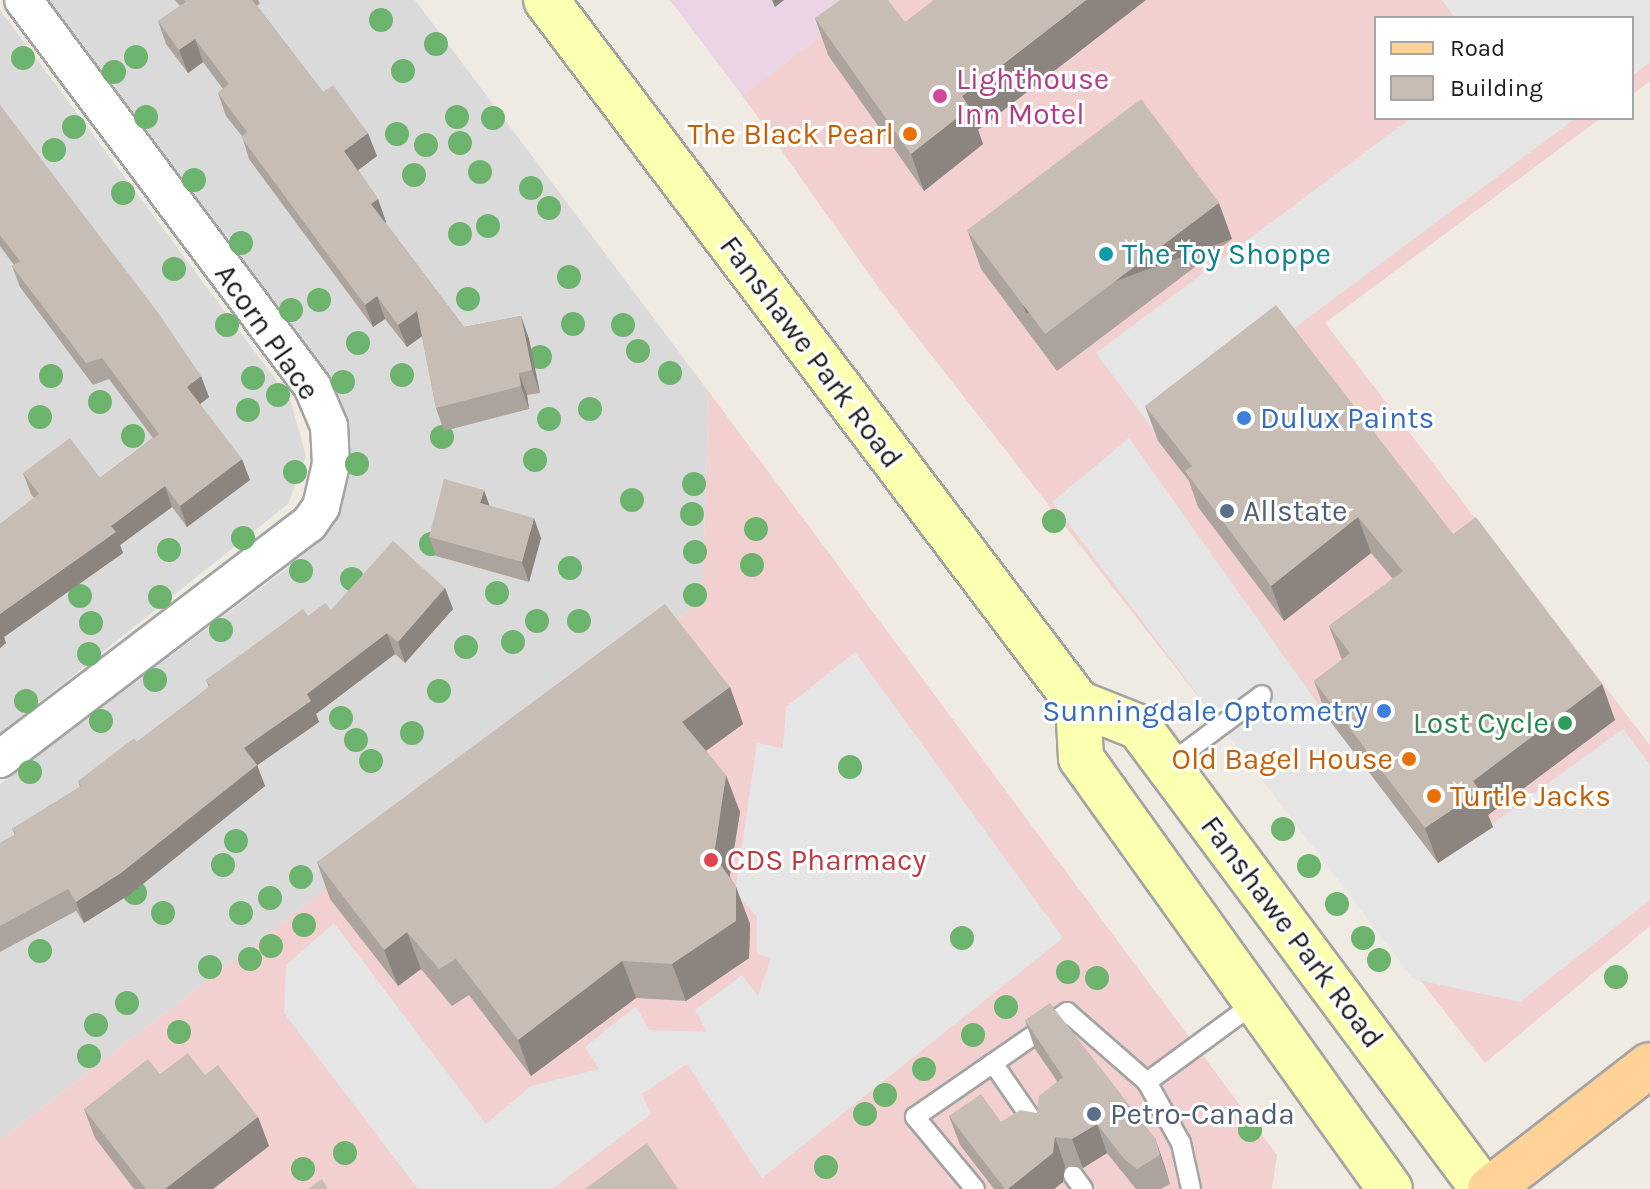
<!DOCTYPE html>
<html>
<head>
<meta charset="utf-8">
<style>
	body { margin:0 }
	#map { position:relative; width:1650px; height:1189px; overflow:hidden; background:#efebe2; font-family:Karla,sans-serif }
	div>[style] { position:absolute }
	.residential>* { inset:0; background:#dbdada }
	.commercial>* { inset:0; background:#f2d0cf }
	.industrial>* { inset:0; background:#e9d3e5 }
	.parking>* { inset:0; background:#e5e5e5 }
	.roads { filter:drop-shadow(2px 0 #a4a4a4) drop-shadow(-2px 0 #a4a4a4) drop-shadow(0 2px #a4a4a4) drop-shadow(0 -2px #a4a4a4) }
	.service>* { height:18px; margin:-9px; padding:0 9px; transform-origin:9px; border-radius:9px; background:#fff }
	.minor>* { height:36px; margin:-18px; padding:0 18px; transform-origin:18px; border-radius:18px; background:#fff }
	.secondary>* { height:44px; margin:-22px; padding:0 22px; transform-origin:22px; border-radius:22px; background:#fbffb0 }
	.primary>* { height:44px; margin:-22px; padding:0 22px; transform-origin:22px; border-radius:22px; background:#ffd297 }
	.trees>* { width:24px; height:24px; margin:-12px; border-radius:50%; background:#6cb36d }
	.wall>* { inset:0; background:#aba39c }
	.shaded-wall>* { inset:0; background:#8b847f; transform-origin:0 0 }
	.building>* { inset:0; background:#c7bdb5; transform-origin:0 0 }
	.dots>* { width:22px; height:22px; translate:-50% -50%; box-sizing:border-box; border:4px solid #fff; border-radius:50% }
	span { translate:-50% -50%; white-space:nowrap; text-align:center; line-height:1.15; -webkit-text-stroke:6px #fff; paint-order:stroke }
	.hotel-label { font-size:30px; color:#b23c85 }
	.left { translate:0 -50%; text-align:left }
	.food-label { font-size:30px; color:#c56008 }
	.right { translate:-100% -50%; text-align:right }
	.culture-label { font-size:30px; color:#0d838f }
	.street-label { font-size:30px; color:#1d1d1d }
	.shop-label { font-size:30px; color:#366cbe }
	.service-label { font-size:30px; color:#4e5e75 }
	.leisure-label { font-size:30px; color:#27864d }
	.health-label { font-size:30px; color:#be3a42 }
	.legend { position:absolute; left:1374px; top:16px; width:260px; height:104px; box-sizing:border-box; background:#fff; border:2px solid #a5a5a5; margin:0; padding:10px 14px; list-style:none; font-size:24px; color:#1d1d1d }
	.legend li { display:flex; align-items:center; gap:16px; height:40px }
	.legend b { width:40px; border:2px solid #a5a5a5 }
</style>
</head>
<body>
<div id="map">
	<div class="residential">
		<i style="clip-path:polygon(41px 0,415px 0,709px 392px,702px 600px,0 1140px,0 784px,297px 561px,334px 518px,347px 474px,348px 428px,331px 380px)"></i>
		<i style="clip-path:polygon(0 10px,290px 399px,306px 456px,288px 504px,0 734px)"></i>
	</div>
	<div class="commercial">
		<i style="clip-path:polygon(868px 0,1650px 0,1650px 81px,1632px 95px,1632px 18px,1376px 18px,1376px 118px,1601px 118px,1325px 323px,1650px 745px,1650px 926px,1485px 1063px,881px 291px,742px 95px)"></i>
		<i style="clip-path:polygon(709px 392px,1277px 1155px,1272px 1189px,0 1189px,0 1140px,702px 600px)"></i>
	</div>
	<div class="industrial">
		<i style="clip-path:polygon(670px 0,868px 0,742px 95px)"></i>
	</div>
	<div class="parking">
		<i style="clip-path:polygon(1442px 0,1650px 0,1650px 62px,1632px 76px,1632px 18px,1455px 18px)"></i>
		<i style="clip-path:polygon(1411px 118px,1576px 118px,1155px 432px,1096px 353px)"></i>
		<i style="clip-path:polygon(1129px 438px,1327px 717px,1438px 863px,1623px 729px,1650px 765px,1650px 900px,1520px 1002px,1413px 979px,1052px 502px)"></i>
		<i style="clip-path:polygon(855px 652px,1063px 938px,762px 1178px,687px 1064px,642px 1094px,651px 1114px,552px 1189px,418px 1189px,284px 1013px,286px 965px,334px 923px,486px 1124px,531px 1086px,599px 1069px,585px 1047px,636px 1006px,649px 1030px,707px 1032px,695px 1010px,742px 975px,758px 996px,771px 958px,757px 954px,757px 917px,735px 892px,757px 743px,783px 748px,786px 707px)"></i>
	</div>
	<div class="roads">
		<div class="service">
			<i style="left:1168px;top:765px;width:117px;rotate:-36.7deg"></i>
			<i style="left:993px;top:1063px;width:81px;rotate:55.5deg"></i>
			<i style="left:1147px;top:1082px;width:134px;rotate:-36.2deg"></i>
			<i style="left:1073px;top:1175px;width:17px;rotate:54deg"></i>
			<i style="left:975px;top:1189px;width:94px;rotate:-129.8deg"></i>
			<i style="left:915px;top:1117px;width:185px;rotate:-34.6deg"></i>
			<i style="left:1067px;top:1012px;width:106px;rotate:41.2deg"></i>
			<i style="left:1147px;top:1082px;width:70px;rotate:60.9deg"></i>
			<i style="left:1181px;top:1143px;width:47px;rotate:77.7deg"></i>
		</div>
		<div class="minor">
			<i style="left:0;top:759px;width:388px;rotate:-37.3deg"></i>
			<i style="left:309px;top:524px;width:21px;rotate:-55deg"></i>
			<i style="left:321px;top:507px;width:44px;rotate:-76.9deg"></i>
			<i style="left:331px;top:464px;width:38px;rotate:-93deg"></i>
			<i style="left:329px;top:426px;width:43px;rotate:-113deg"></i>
			<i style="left:312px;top:386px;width:482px;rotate:-126.8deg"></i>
		</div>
		<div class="secondary">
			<i style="left:546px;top:0;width:882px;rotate:52.88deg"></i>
			<i style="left:1078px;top:703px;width:66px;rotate:21.5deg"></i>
			<i style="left:1139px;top:727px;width:576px;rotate:53.33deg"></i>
			<i style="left:1078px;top:703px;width:55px;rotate:86.9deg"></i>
			<i style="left:1081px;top:758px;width:530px;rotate:54.36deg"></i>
		</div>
		<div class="primary">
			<i style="left:1490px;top:1189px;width:202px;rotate:-37.8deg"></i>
		</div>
	</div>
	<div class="trees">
		<i style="left:381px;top:20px"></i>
		<i style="left:436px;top:44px"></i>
		<i style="left:136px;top:57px"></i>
		<i style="left:23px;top:58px"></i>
		<i style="left:403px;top:71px"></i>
		<i style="left:114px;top:72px"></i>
		<i style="left:146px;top:117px"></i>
		<i style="left:457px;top:117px"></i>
		<i style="left:493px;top:118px"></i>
		<i style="left:74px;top:127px"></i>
		<i style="left:397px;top:134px"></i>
		<i style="left:460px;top:143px"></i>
		<i style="left:426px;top:145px"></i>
		<i style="left:54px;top:150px"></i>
		<i style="left:480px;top:172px"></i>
		<i style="left:414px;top:175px"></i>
		<i style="left:194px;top:180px"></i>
		<i style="left:531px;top:188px"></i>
		<i style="left:123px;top:193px"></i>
		<i style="left:549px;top:208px"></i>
		<i style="left:488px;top:226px"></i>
		<i style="left:460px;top:234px"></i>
		<i style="left:241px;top:243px"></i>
		<i style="left:174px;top:269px"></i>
		<i style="left:569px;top:277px"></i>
		<i style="left:468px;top:299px"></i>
		<i style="left:319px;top:300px"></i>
		<i style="left:291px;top:310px"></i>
		<i style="left:573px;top:324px"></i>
		<i style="left:227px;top:325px"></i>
		<i style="left:623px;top:325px"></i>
		<i style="left:358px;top:343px"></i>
		<i style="left:638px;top:351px"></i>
		<i style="left:540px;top:357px"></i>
		<i style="left:670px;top:373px"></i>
		<i style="left:402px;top:375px"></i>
		<i style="left:51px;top:376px"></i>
		<i style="left:253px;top:378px"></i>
		<i style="left:343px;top:382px"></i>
		<i style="left:278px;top:395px"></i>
		<i style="left:100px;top:402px"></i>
		<i style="left:590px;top:409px"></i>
		<i style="left:248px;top:410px"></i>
		<i style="left:40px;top:417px"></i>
		<i style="left:549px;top:419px"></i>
		<i style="left:133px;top:436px"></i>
		<i style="left:442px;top:437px"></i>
		<i style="left:535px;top:460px"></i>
		<i style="left:357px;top:464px"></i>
		<i style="left:295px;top:472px"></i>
		<i style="left:694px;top:484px"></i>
		<i style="left:632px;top:500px"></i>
		<i style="left:692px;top:514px"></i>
		<i style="left:1054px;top:521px"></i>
		<i style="left:756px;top:529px"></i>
		<i style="left:243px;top:538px"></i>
		<i style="left:431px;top:544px"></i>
		<i style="left:169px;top:550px"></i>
		<i style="left:695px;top:552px"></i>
		<i style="left:752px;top:565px"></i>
		<i style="left:570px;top:568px"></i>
		<i style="left:301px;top:571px"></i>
		<i style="left:352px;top:579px"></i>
		<i style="left:497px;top:593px"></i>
		<i style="left:695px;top:595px"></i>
		<i style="left:80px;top:596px"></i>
		<i style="left:160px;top:597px"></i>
		<i style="left:537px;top:621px"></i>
		<i style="left:579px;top:621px"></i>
		<i style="left:91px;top:623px"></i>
		<i style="left:221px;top:630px"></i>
		<i style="left:513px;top:642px"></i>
		<i style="left:466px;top:647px"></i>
		<i style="left:89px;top:654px"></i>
		<i style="left:155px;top:680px"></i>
		<i style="left:439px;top:691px"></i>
		<i style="left:26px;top:701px"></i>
		<i style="left:341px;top:718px"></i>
		<i style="left:101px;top:721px"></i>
		<i style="left:412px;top:733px"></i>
		<i style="left:356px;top:740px"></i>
		<i style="left:371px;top:761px"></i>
		<i style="left:850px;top:767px"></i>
		<i style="left:30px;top:772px"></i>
		<i style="left:1283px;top:829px"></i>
		<i style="left:236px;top:841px"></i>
		<i style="left:223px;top:865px"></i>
		<i style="left:1309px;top:866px"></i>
		<i style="left:301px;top:877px"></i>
		<i style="left:135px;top:893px"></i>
		<i style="left:270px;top:898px"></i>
		<i style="left:1337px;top:904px"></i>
		<i style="left:163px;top:913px"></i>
		<i style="left:241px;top:913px"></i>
		<i style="left:304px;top:925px"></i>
		<i style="left:962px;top:938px"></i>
		<i style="left:1363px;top:938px"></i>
		<i style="left:271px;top:946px"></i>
		<i style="left:40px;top:951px"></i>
		<i style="left:250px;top:959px"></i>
		<i style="left:1379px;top:960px"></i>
		<i style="left:210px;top:967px"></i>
		<i style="left:1068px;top:972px"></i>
		<i style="left:1616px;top:977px"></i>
		<i style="left:1097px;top:978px"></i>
		<i style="left:127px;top:1003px"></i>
		<i style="left:1006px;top:1007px"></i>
		<i style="left:96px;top:1025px"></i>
		<i style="left:179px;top:1032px"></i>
		<i style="left:973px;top:1035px"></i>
		<i style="left:89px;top:1056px"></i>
		<i style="left:924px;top:1069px"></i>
		<i style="left:885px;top:1095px"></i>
		<i style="left:865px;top:1114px"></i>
		<i style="left:1250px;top:1130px"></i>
		<i style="left:345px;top:1153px"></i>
		<i style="left:826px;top:1167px"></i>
		<i style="left:303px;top:1169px"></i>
	</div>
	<div class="wall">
		<i style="clip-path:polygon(175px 0,258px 0,260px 3px,257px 6px,323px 92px,377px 156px,358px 170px,378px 199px,386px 222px,385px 222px,464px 327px,521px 316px,529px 339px,540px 393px,527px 395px,529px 409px,444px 431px,436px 408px,422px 336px,407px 347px,385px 319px,373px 327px,249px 159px,242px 136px,226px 116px,218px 93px,223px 89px,203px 62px,188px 73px,166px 44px,158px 21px,180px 6px)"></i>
		<i style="clip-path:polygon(815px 18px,978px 130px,983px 144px,924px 191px,828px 55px)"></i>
		<i style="clip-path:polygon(0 105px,209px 397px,200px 404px,250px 480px,187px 527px,172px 507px,120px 545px,123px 553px,4px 637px,6px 643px,0 648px,0 524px,34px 498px,31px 494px,23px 473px,100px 478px,153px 438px,109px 379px,93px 385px,20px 287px,12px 266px,14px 265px,0 246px)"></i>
		<i style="clip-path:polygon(968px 232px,1232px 239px,1057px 371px,981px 269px)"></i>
		<i style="clip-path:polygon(1145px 406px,1453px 534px,1602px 684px,1615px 720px,1488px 815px,1493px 827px,1438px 863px,1327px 717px,1314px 681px,1342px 660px,1329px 626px,1393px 579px,1371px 553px,1284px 621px,1198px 507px,1189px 481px,1158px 441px)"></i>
		<i style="clip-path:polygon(490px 506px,541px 538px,529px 582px,436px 556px,429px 537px)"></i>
		<i style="clip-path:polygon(445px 588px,453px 609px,405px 663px,395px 654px,316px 714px,319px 722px,257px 765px,265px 786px,129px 895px,84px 923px,76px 911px,0 952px,0 843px,15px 835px,12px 829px,80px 787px,78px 781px,137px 742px,209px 687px,206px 680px,308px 616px)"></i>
		<i style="clip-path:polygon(730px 687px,743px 724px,706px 751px,740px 812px,730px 877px,736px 887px,750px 924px,749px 958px,686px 1001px,636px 998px,531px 1076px,469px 995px,452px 1006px,421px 969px,398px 986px,330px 899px,317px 862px)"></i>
		<i style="clip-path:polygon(1025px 1020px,1155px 1138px,1170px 1184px,1161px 1189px,1136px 1189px,1107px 1153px,1083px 1168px,1065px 1166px,1063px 1182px,1054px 1189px,994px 1189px,960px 1145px,949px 1116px,1001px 1122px,1037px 1113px,1057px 1081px,1035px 1049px)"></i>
		<i style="clip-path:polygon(160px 1074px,205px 1075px,258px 1117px,269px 1146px,213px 1189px,134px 1189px,95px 1138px,84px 1109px)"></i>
	</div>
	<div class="shaded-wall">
		<i style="clip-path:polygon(772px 0,784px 0,775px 7px)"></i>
		<i style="clip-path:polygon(1086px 0,1146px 0,978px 130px,983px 144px,924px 191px,911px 154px,962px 96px)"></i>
		<i style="clip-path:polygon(195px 39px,203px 62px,188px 73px,179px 50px)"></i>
		<i style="clip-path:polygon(368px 133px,377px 156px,353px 174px,344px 151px)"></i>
		<i style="clip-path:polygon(378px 199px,386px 222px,379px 226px,371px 204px)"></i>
		<i style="left:1219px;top:203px;width:38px;height:219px;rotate:70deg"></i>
		<i style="clip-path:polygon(377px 296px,385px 319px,373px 327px,365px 305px)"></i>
		<i style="clip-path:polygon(417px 311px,425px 334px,407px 347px,398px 325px)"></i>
		<i style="clip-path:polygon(521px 316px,529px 339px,540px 393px,532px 370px)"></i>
		<i style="clip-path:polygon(519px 373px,527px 395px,529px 409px,521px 386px)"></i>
		<i style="clip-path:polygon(201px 376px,209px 397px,195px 408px,187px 387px)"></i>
		<i style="clip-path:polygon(242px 459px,250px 480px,187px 527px,180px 506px)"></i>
		<i style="clip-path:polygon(165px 486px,172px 507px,120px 545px,123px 553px,4px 637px,6px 643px,0 648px,0 614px,111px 526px)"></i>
		<i style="clip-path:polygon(484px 490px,491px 510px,480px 503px)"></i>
		<i style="clip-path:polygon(1358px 517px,1371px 553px,1284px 621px,1271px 586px)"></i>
		<i style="clip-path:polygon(534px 518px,541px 538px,529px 582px,522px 562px)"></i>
		<i style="clip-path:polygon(445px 588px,453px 609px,405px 663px,398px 642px)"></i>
		<i style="clip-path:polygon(387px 633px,395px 654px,316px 714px,319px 722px,252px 769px,244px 748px,307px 694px)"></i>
		<i style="clip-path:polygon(1602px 684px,1615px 720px,1488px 815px,1493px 827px,1438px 863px,1425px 828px,1473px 781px)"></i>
		<i style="clip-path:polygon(730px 687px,743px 724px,696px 758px,682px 722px)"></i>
		<i style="clip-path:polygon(257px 765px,265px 786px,129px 895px,84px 923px,76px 902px)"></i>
		<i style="clip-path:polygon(726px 775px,740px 812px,727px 891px,714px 855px)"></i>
		<i style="clip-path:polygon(736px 887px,750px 924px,749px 958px,686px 1001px,672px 964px)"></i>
		<i style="clip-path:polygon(407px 932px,421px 969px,398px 986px,384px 950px)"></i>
		<i style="clip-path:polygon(622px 961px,636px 998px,531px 1076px,518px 1040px)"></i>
		<i style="clip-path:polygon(258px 1117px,269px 1146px,213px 1189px,165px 1189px)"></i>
		<i style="clip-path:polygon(1097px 1124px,1107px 1153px,1083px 1168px,1072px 1139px)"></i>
		<i style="clip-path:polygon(1055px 1137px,1065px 1166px,1063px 1182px,1054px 1189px,1008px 1189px)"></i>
		<i style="clip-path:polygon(1155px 1138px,1165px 1167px,1170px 1184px,1160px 1155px)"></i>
	</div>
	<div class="building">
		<i style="clip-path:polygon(184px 0,252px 0,323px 92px,333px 85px,368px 133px,344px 151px,378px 199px,371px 204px,464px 327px,521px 316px,532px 370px,519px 373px,521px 386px,436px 408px,417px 311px,398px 325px,377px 296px,365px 305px,241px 137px,247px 132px,218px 93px,229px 84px,195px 39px,179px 50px,158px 21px,186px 2px)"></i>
		<i style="clip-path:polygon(840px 0,888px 0,905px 22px,934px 0,1086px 0,962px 96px,970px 108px,911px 154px,815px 18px)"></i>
		<i style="left:1141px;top:99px;width:130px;height:218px;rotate:53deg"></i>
		<i style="clip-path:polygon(0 105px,159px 314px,201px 376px,187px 387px,242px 459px,180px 506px,165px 486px,111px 526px,116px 532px,0 614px,0 524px,39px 494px,23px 473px,70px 438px,100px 478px,159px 434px,102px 358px,86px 363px,12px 266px,20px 261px,0 235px)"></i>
		<i style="clip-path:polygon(1276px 305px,1453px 534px,1476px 517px,1602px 684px,1473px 781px,1480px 791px,1425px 828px,1314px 681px,1350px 653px,1329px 626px,1403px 571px,1358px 517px,1271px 586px,1185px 471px,1192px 466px,1145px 406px)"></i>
		<i style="clip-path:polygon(444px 479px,484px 490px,480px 503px,534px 518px,522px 562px,429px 537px)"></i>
		<i style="clip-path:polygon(393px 541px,445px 588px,398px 642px,387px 633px,307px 694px,311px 701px,244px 748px,257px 765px,121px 873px,76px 902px,68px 889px,0 926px,0 843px,16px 834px,12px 829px,81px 786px,78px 781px,134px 738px,137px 742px,210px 686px,206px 680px,303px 609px,308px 616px,325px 603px,331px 610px)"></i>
		<i style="clip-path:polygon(665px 604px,730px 687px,682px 722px,726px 775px,714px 855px,736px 887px,736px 921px,672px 964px,622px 961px,518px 1040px,456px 959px,439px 969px,407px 932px,384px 950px,317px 862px)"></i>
		<i style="clip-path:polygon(1050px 1003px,1155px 1138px,1160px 1155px,1137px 1169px,1125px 1160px,1097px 1124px,1072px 1139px,1055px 1137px,1053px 1153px,1008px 1189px,1005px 1189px,949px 1116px,981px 1094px,1001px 1122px,1020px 1110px,1037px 1113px,1039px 1096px,1063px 1077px,1025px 1020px)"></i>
		<i style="clip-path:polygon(188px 1053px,205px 1075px,218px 1065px,258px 1117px,165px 1189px,146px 1189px,84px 1109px,148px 1059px,160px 1074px)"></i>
		<i style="clip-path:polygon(647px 1143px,678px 1189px,585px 1189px)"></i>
		<i style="clip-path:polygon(322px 1179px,328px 1189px,308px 1189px)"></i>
	</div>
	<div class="dots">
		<i style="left:940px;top:96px;background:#d1479c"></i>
		<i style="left:910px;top:134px;background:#e8710a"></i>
		<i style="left:1106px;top:254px;background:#0f9aa8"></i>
		<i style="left:1244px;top:418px;background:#3f7fe0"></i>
		<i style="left:1227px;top:511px;background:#5c6f8a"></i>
		<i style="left:1384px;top:711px;background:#3f7fe0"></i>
		<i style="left:1565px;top:723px;background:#2e9e5b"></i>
		<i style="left:1409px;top:759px;background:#e8710a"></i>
		<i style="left:1434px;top:796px;background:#e8710a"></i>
		<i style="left:711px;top:860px;background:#e0444e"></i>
		<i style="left:1094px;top:1114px;background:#5c6f8a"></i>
	</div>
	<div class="hotel-label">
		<span class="left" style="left:956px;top:96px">Lighthouse<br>Inn Motel</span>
	</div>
	<div class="food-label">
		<span class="right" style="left:894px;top:134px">The Black Pearl</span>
		<span class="right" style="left:1393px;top:759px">Old Bagel House</span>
		<span class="left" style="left:1450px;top:796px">Turtle Jacks</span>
	</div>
	<div class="culture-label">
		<span class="left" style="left:1122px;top:254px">The Toy Shoppe</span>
	</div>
	<div class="street-label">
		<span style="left:267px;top:332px;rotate:55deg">Acorn Place</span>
		<span style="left:811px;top:352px;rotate:53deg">Fanshawe Park Road</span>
		<span style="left:1292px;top:932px;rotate:53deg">Fanshawe Park Road</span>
	</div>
	<div class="shop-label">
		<span class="left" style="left:1260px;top:418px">Dulux Paints</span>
		<span class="right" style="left:1368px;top:711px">Sunningdale Optometry</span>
	</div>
	<div class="service-label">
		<span class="left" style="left:1243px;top:511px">Allstate</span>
		<span class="left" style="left:1110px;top:1114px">Petro-Canada</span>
	</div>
	<div class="leisure-label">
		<span class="right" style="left:1549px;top:723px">Lost Cycle</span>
	</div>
	<div class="health-label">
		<span class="left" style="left:727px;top:860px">CDS Pharmacy</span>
	</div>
	<ul class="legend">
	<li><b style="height:10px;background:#ffd297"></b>Road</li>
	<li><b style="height:22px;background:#c7bdb5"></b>Building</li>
	</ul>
</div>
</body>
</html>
